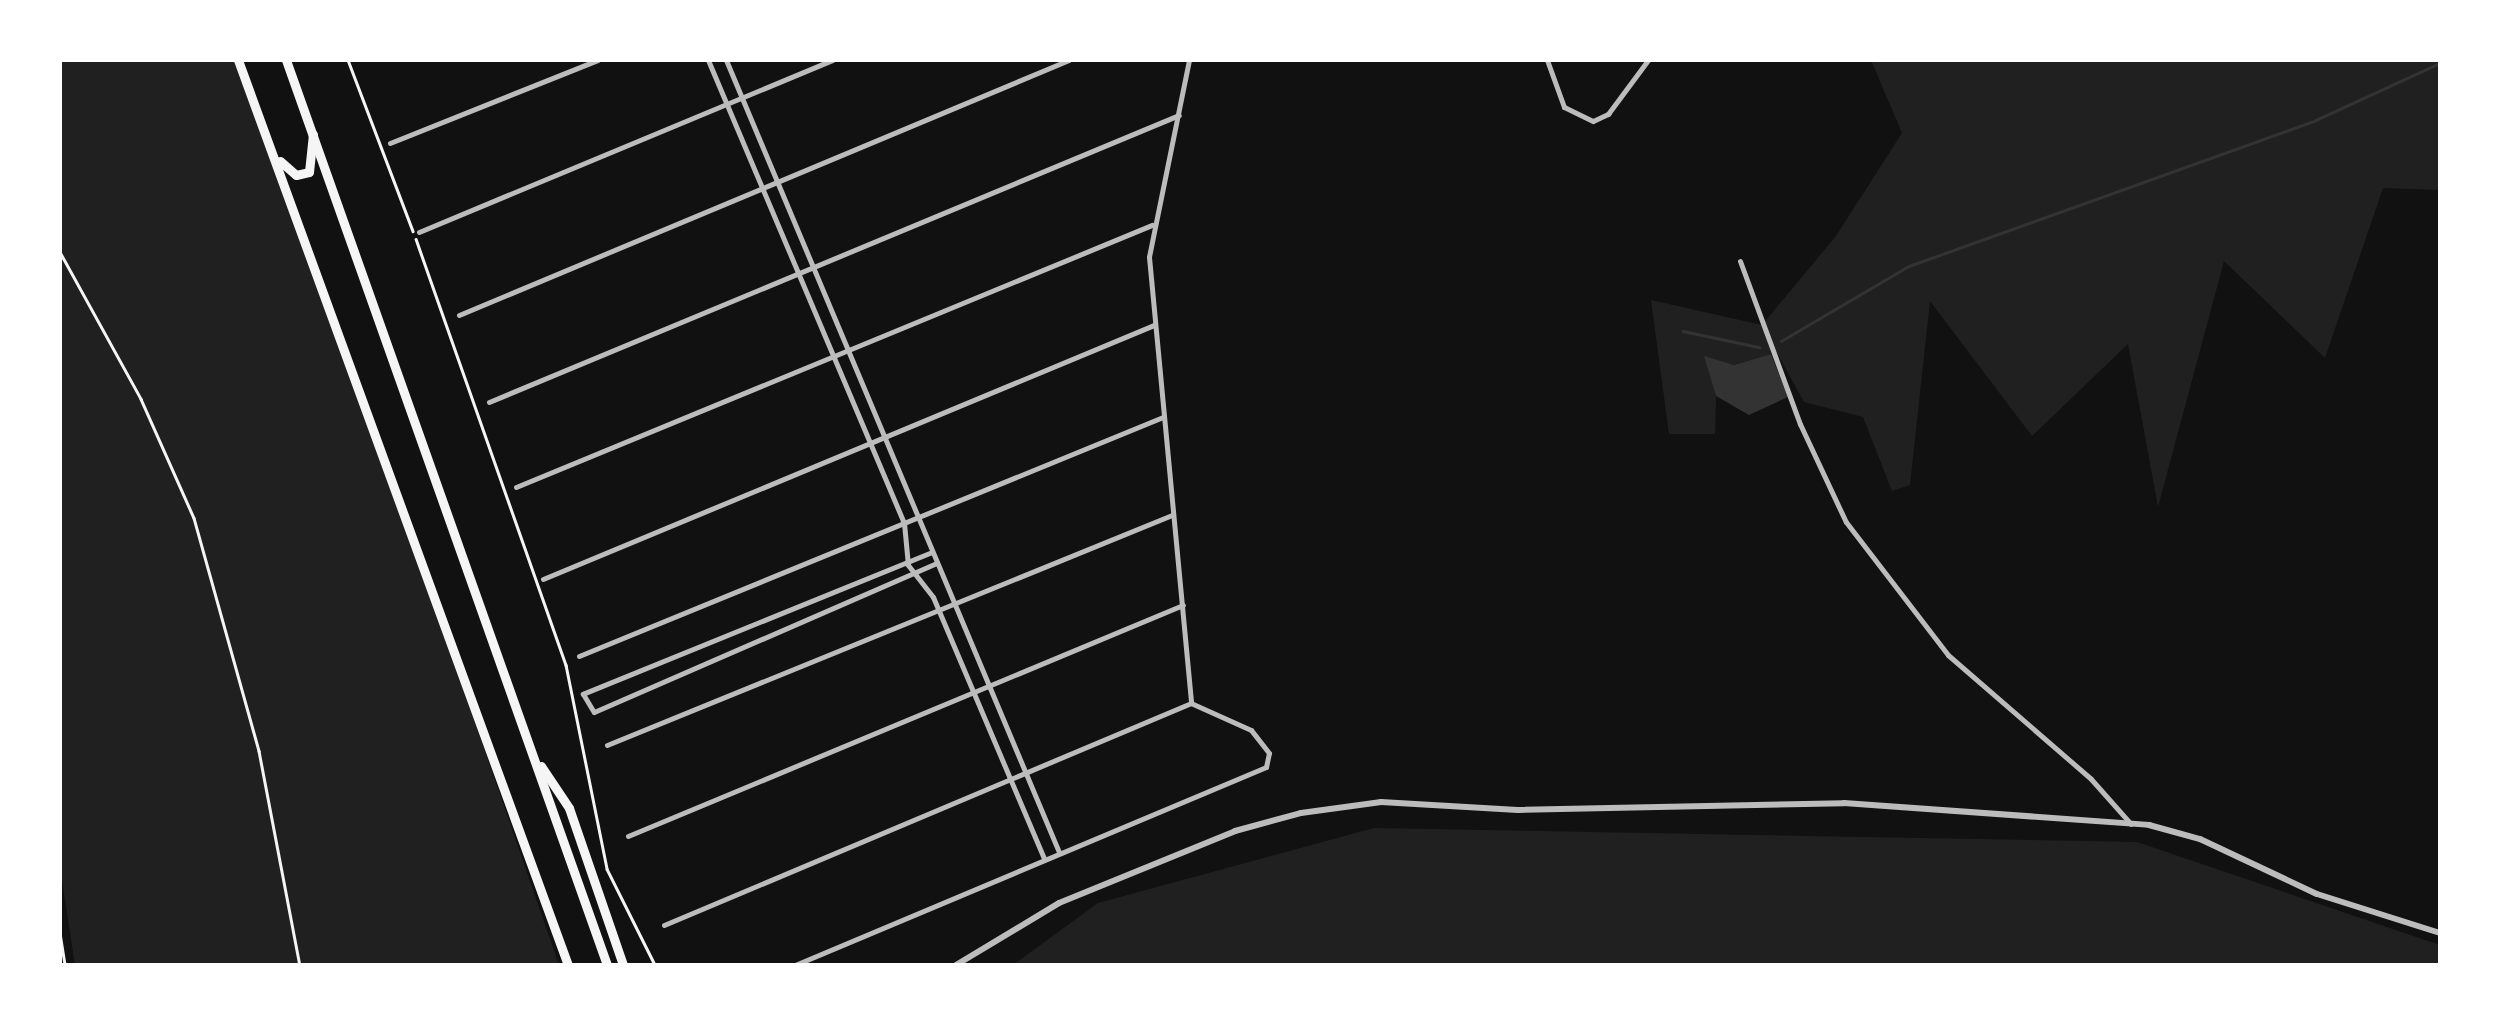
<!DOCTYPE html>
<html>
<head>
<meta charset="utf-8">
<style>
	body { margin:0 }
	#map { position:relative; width:2500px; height:1025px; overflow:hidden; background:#111; font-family:Figtree,sans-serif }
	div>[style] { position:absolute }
	.green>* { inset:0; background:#202020 }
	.water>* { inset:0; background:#333 }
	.stream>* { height:2.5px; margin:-1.25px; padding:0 1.25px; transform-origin:1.25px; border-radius:1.25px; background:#333 }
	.path>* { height:2.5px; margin:-1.25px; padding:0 1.25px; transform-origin:1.25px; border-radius:1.25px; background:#f5f5f5 }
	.minor>* { height:5px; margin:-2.5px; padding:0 2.5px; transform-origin:2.5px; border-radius:2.5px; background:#bcbcbc }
	.tertiary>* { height:6px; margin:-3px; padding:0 3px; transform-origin:3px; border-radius:3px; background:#bcbcbc }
	.primary>* { height:9px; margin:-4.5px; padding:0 4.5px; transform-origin:4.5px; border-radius:4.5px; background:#f5f5f5 }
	span { translate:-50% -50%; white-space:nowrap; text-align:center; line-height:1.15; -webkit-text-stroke:10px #fff; paint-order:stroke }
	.frame { position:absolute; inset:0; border:62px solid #fff; pointer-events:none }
</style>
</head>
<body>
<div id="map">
	<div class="green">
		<i style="clip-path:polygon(60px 60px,238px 60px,283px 168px,559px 965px,75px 965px,60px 867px)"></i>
		<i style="clip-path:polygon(1871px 60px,2440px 60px,2440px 190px,2383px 188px,2325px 358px,2224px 261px,2158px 507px,2128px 344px,2032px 436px,1930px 301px,1910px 485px,1892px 491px,1863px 417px,1804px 402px,1765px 331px,1771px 354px,1734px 365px,1705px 357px,1716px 396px,1715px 434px,1669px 434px,1651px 300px,1762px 325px,1836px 236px,1902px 133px)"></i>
		<i style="clip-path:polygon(1374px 828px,2137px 842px,2440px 945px,2440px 965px,1013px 965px,1098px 903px)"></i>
	</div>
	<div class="water">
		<i style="clip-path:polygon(1771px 354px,1788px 397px,1749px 415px,1716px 396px,1704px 356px,1734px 365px)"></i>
	</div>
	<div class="stream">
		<i style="left:1683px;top:331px;width:78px;rotate:11.9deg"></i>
		<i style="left:1781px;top:341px;width:148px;rotate:-30.4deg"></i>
		<i style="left:1909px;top:266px;width:432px;rotate:-19.7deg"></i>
		<i style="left:2316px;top:120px;width:136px;rotate:-24.7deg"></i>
	</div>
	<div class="path">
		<i style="left:348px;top:60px;width:183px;rotate:69.2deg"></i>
		<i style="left:416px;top:239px;width:452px;rotate:70.6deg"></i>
		<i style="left:566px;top:665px;width:208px;rotate:78.6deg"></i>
		<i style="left:607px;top:869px;width:107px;rotate:63.4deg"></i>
		<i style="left:60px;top:252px;width:168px;rotate:61.1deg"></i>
		<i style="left:141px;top:399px;width:130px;rotate:66deg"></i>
		<i style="left:194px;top:518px;width:242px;rotate:74.4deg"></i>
		<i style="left:259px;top:751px;width:218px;rotate:79.2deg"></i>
		<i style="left:60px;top:933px;width:32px;rotate:81deg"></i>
	</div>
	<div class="minor">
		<i style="left:708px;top:60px;width:503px;rotate:67.06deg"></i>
		<i style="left:904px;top:523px;width:42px;rotate:84.6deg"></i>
		<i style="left:908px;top:565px;width:41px;rotate:52deg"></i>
		<i style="left:933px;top:597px;width:285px;rotate:67deg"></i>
		<i style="left:726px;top:60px;width:859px;rotate:67.2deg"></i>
		<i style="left:1189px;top:60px;width:201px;rotate:101.5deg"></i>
		<i style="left:1149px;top:257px;width:448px;rotate:84.6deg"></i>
		<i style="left:1547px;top:60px;width:50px;rotate:70.1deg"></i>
		<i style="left:1564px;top:107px;width:32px;rotate:26deg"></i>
		<i style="left:1593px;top:121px;width:17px;rotate:-25deg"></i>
		<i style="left:1608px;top:114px;width:67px;rotate:-53.5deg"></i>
		<i style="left:390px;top:143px;width:224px;rotate:-21.8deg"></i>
		<i style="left:419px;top:232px;width:448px;rotate:-22.6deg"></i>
		<i style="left:1740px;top:261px;width:174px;rotate:69.8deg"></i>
		<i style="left:1800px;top:424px;width:108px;rotate:64.9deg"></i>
		<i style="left:1846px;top:522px;width:168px;rotate:52.5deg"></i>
		<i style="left:1948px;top:655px;width:189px;rotate:40.9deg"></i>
		<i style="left:2091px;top:779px;width:60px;rotate:48.4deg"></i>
		<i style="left:459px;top:315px;width:661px;rotate:-22.69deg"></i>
		<i style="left:489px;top:402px;width:747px;rotate:-22.58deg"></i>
		<i style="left:516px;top:487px;width:688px;rotate:-22.39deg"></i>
		<i style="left:932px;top:552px;width:377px;rotate:157.9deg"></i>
		<i style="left:583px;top:694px;width:21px;rotate:59deg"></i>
		<i style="left:594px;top:712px;width:373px;rotate:-23.5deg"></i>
		<i style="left:543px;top:579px;width:662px;rotate:-22.57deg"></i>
		<i style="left:579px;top:656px;width:631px;rotate:-22.26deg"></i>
		<i style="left:607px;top:745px;width:610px;rotate:-22.15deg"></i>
		<i style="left:628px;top:836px;width:601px;rotate:-22.6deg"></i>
		<i style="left:664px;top:925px;width:572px;rotate:-22.84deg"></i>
		<i style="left:795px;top:965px;width:511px;rotate:-22.8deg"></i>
		<i style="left:1266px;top:767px;width:14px;rotate:-78deg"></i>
		<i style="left:1269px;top:753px;width:29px;rotate:-128deg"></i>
		<i style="left:1251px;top:730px;width:66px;rotate:-155.8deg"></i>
	</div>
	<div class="tertiary">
		<i style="left:956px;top:965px;width:120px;rotate:-31deg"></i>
		<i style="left:1059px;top:903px;width:190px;rotate:-22.2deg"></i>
		<i style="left:1235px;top:831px;width:68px;rotate:-15.3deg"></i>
		<i style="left:1301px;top:813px;width:81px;rotate:-7.8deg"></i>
		<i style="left:1381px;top:802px;width:137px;rotate:3.3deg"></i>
		<i style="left:1518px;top:810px;width:326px;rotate:-1.2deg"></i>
		<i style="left:1844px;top:803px;width:306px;rotate:4.1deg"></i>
		<i style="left:2149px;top:825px;width:53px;rotate:15.4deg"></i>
		<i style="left:2200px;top:839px;width:129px;rotate:25.2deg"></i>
		<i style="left:2317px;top:894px;width:129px;rotate:17.6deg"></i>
	</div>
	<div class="primary">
		<i style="left:238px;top:60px;width:963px;rotate:69.97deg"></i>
		<i style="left:286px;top:60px;width:960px;rotate:70.47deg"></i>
		<i style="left:280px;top:161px;width:21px;rotate:41deg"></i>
		<i style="left:296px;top:175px;width:13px;rotate:-13deg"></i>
		<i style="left:309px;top:172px;width:38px;rotate:-84deg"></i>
		<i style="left:541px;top:766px;width:50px;rotate:56.3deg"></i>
		<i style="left:569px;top:808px;width:166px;rotate:71deg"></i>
	</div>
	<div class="frame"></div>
</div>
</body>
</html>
